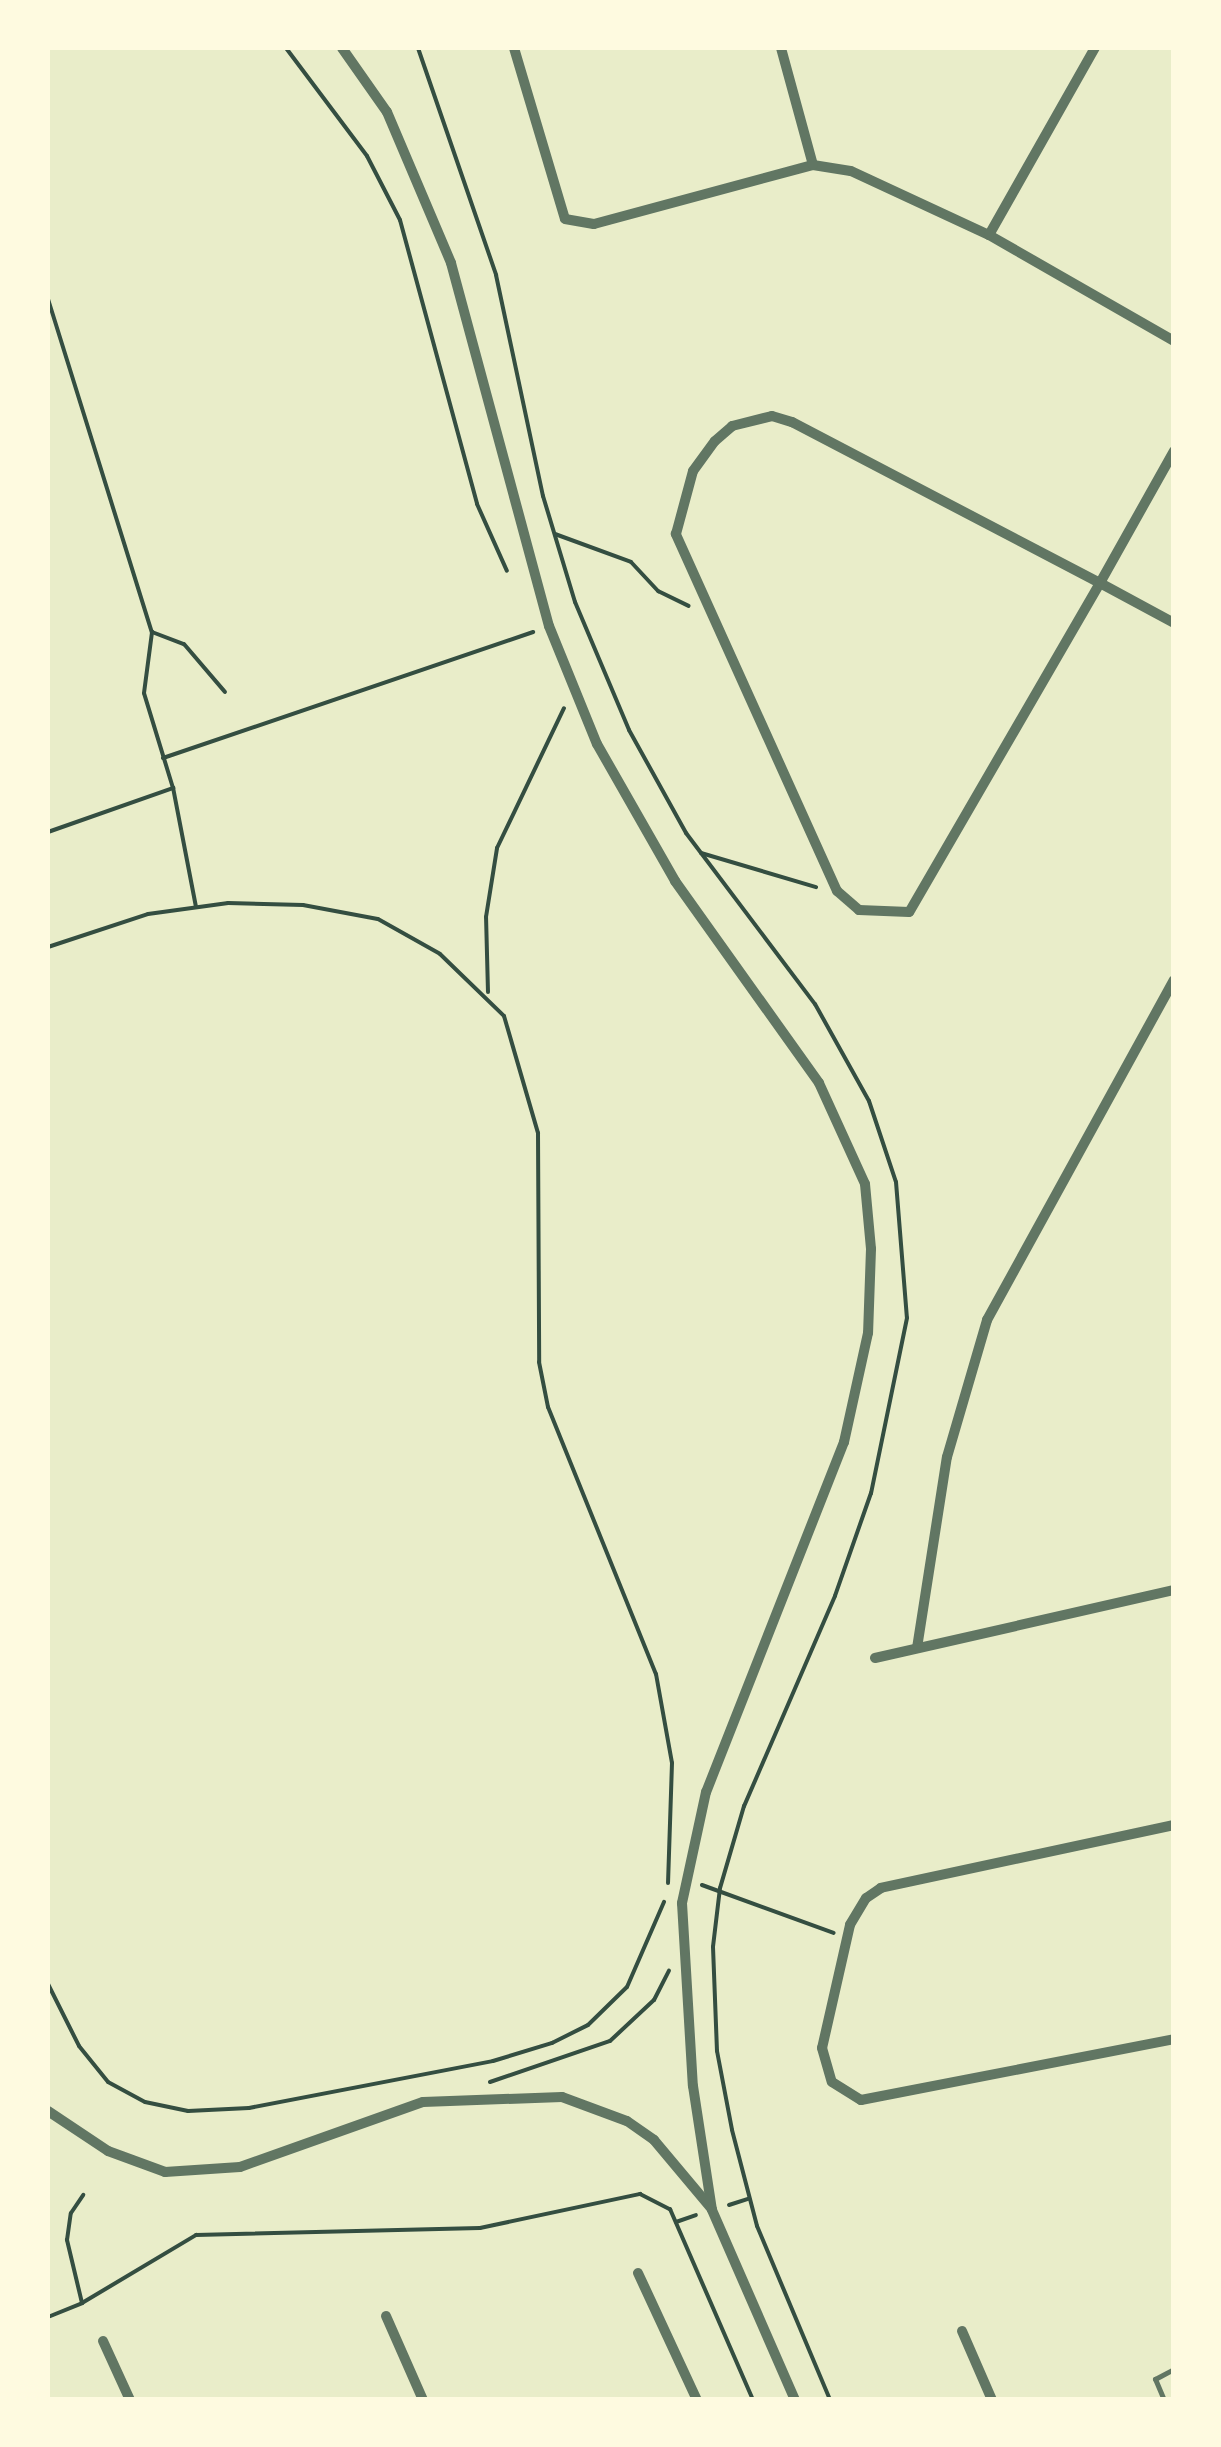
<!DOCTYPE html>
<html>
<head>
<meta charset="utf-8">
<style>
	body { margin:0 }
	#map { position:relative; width:1221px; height:2447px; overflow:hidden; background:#e9edc9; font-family:"Work Sans",sans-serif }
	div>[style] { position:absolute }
	.path>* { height:4px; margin:-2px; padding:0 2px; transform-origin:2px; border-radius:2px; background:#344e41 }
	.service>* { height:5px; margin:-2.5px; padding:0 2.5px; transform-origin:2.5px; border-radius:2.5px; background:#617663 }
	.minor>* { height:10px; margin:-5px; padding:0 5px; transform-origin:5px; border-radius:5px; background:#617663 }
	span { translate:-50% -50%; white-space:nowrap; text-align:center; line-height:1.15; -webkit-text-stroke:8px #fefae0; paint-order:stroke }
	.frame { position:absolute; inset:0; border:50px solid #fefae0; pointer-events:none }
</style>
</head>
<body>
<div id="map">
	<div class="path">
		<i style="left:286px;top:48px;width:135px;rotate:53.1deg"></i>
		<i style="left:367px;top:156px;width:72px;rotate:62.7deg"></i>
		<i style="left:400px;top:220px;width:294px;rotate:74.8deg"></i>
		<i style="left:477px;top:504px;width:73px;rotate:65.9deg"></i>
		<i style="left:418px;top:48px;width:240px;rotate:71deg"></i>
		<i style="left:496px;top:275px;width:226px;rotate:78deg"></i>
		<i style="left:543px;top:496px;width:111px;rotate:73.2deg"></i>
		<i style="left:575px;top:602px;width:139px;rotate:67.1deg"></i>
		<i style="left:629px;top:730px;width:118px;rotate:61deg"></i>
		<i style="left:686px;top:833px;width:214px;rotate:53deg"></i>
		<i style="left:815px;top:1004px;width:111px;rotate:60.9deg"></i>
		<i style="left:869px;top:1101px;width:85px;rotate:71.6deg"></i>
		<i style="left:896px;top:1182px;width:136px;rotate:85.4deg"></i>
		<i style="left:907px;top:1318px;width:179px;rotate:101.6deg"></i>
		<i style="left:871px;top:1493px;width:109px;rotate:109.3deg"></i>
		<i style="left:835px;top:1596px;width:229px;rotate:113.4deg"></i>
		<i style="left:744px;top:1806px;width:85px;rotate:106.3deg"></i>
		<i style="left:720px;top:1888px;width:59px;rotate:96.8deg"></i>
		<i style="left:713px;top:1947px;width:104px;rotate:87.8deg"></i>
		<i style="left:717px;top:2051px;width:80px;rotate:79.2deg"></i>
		<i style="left:732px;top:2130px;width:99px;rotate:75.4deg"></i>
		<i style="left:757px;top:2226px;width:189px;rotate:67.2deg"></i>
		<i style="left:48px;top:299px;width:349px;rotate:72.7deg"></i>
		<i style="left:555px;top:534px;width:81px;rotate:20.2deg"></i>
		<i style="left:631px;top:562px;width:40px;rotate:47deg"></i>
		<i style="left:658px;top:591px;width:34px;rotate:26deg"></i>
		<i style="left:163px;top:758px;width:391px;rotate:-18.8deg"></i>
		<i style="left:48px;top:832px;width:133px;rotate:-19.4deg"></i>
		<i style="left:701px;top:853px;width:120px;rotate:16.5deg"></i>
		<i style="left:196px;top:907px;width:121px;rotate:-100.9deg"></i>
		<i style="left:173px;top:788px;width:99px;rotate:-107deg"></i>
		<i style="left:144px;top:693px;width:62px;rotate:-82.5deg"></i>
		<i style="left:152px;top:632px;width:34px;rotate:21deg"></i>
		<i style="left:184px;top:644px;width:63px;rotate:49.5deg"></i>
		<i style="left:48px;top:947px;width:105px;rotate:-18.3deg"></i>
		<i style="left:148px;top:914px;width:81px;rotate:-7.8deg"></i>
		<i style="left:228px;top:903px;width:75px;rotate:1.5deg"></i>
		<i style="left:303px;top:905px;width:76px;rotate:10.6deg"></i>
		<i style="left:378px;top:919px;width:71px;rotate:29.4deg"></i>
		<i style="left:440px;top:954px;width:89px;rotate:44.1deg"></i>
		<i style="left:504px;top:1016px;width:122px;rotate:73.8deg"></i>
		<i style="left:538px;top:1133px;width:229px;rotate:89.7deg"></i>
		<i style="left:539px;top:1362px;width:46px;rotate:78.7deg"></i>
		<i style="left:548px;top:1407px;width:288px;rotate:68deg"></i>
		<i style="left:656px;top:1674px;width:90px;rotate:79.8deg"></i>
		<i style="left:672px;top:1763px;width:120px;rotate:91.9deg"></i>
		<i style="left:488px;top:992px;width:75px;rotate:-91.5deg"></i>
		<i style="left:486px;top:917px;width:70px;rotate:-80.9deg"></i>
		<i style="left:497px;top:848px;width:155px;rotate:-64.4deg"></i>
		<i style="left:702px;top:1885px;width:140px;rotate:20deg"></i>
		<i style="left:48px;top:1984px;width:69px;rotate:63.4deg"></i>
		<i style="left:79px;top:2046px;width:46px;rotate:51.1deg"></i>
		<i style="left:108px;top:2082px;width:42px;rotate:28.4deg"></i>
		<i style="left:145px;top:2102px;width:44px;rotate:11.8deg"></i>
		<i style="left:188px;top:2111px;width:61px;rotate:-2.8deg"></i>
		<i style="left:249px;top:2108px;width:248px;rotate:-10.9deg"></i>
		<i style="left:493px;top:2061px;width:62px;rotate:-17deg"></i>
		<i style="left:552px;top:2043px;width:40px;rotate:-26.6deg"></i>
		<i style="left:588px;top:2025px;width:54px;rotate:-44.3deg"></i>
		<i style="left:627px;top:1987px;width:93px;rotate:-66.5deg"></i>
		<i style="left:490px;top:2082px;width:127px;rotate:-18.9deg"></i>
		<i style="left:610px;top:2041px;width:60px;rotate:-43deg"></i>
		<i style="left:654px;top:2000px;width:33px;rotate:-63deg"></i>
		<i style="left:729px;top:2205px;width:20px;rotate:-18deg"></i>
		<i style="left:676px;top:2222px;width:21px;rotate:-19deg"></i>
		<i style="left:82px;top:2303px;width:65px;rotate:-103.4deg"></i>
		<i style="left:67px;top:2240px;width:27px;rotate:-82deg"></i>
		<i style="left:71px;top:2213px;width:22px;rotate:-56deg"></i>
		<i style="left:48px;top:2317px;width:37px;rotate:-22deg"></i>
		<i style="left:82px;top:2303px;width:133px;rotate:-30.8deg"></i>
		<i style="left:196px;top:2235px;width:284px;rotate:-1.4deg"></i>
		<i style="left:480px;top:2228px;width:164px;rotate:-12deg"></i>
		<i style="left:640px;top:2194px;width:34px;rotate:27deg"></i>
		<i style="left:670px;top:2209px;width:208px;rotate:66.5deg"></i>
	</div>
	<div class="service">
		<i style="left:1164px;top:2400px;width:23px;rotate:-113deg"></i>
		<i style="left:1155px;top:2379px;width:21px;rotate:-28deg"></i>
	</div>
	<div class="minor">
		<i style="left:342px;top:48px;width:78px;rotate:54.9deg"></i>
		<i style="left:387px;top:112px;width:164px;rotate:67deg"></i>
		<i style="left:451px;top:263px;width:376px;rotate:74.9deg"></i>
		<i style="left:549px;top:626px;width:127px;rotate:67.9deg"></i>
		<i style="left:597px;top:744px;width:158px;rotate:60.3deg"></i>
		<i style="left:675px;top:881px;width:248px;rotate:54.5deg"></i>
		<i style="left:819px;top:1083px;width:111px;rotate:65.5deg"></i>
		<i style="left:865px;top:1184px;width:65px;rotate:84.7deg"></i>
		<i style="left:871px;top:1249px;width:84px;rotate:92deg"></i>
		<i style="left:868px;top:1333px;width:112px;rotate:102.4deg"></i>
		<i style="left:844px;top:1442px;width:376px;rotate:111.5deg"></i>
		<i style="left:706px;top:1792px;width:114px;rotate:102.2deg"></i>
		<i style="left:682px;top:1903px;width:183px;rotate:86.6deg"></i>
		<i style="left:693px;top:2086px;width:125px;rotate:81.3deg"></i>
		<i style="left:712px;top:2210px;width:207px;rotate:66.4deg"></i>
		<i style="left:514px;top:48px;width:178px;rotate:73.4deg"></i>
		<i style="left:565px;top:219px;width:29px;rotate:10deg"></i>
		<i style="left:594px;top:224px;width:227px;rotate:-15.1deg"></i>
		<i style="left:813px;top:165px;width:38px;rotate:9deg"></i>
		<i style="left:851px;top:171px;width:152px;rotate:24.9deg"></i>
		<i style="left:989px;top:235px;width:213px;rotate:29.8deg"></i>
		<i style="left:781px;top:48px;width:121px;rotate:74.7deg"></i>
		<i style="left:989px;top:235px;width:215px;rotate:-60.5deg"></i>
		<i style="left:1174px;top:451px;width:151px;rotate:119.3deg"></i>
		<i style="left:1100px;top:583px;width:380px;rotate:120.1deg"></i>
		<i style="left:909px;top:912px;width:50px;rotate:-177.7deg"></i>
		<i style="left:859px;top:910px;width:29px;rotate:-139deg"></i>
		<i style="left:837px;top:891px;width:392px;rotate:-114.3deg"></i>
		<i style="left:676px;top:534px;width:65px;rotate:-74.9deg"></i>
		<i style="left:693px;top:471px;width:37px;rotate:-54deg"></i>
		<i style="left:715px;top:441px;width:23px;rotate:-41deg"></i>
		<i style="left:732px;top:426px;width:41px;rotate:-14deg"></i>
		<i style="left:772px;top:416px;width:21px;rotate:17deg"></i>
		<i style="left:792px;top:422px;width:348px;rotate:27.6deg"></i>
		<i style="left:1100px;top:583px;width:84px;rotate:28.4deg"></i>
		<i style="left:917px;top:1648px;width:193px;rotate:-81.1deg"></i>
		<i style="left:947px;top:1457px;width:143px;rotate:-73.7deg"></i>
		<i style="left:987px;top:1320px;width:388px;rotate:-61.2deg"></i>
		<i style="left:875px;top:1658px;width:307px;rotate:-12.8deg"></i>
		<i style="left:1174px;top:1825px;width:300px;rotate:167.9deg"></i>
		<i style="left:881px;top:1888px;width:18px;rotate:146deg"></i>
		<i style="left:866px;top:1898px;width:31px;rotate:121deg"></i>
		<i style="left:850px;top:1925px;width:126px;rotate:102.8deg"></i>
		<i style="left:822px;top:2048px;width:35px;rotate:74deg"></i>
		<i style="left:832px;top:2082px;width:34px;rotate:32deg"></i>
		<i style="left:861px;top:2100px;width:319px;rotate:-11deg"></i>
		<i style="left:48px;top:2111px;width:72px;rotate:33.7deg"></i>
		<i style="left:108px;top:2151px;width:61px;rotate:20.2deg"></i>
		<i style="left:165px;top:2172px;width:75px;rotate:-3.8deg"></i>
		<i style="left:240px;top:2167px;width:194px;rotate:-19.6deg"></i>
		<i style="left:423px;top:2102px;width:139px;rotate:-2.1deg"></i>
		<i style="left:562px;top:2097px;width:69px;rotate:20.3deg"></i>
		<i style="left:627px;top:2121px;width:33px;rotate:35deg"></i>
		<i style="left:654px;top:2140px;width:90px;rotate:50deg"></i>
		<i style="left:638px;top:2273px;width:140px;rotate:65.1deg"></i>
		<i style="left:386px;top:2316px;width:92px;rotate:66.2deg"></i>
		<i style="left:962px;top:2331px;width:75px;rotate:66.5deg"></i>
		<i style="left:103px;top:2341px;width:65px;rotate:65.4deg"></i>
	</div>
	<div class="frame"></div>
</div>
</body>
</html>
